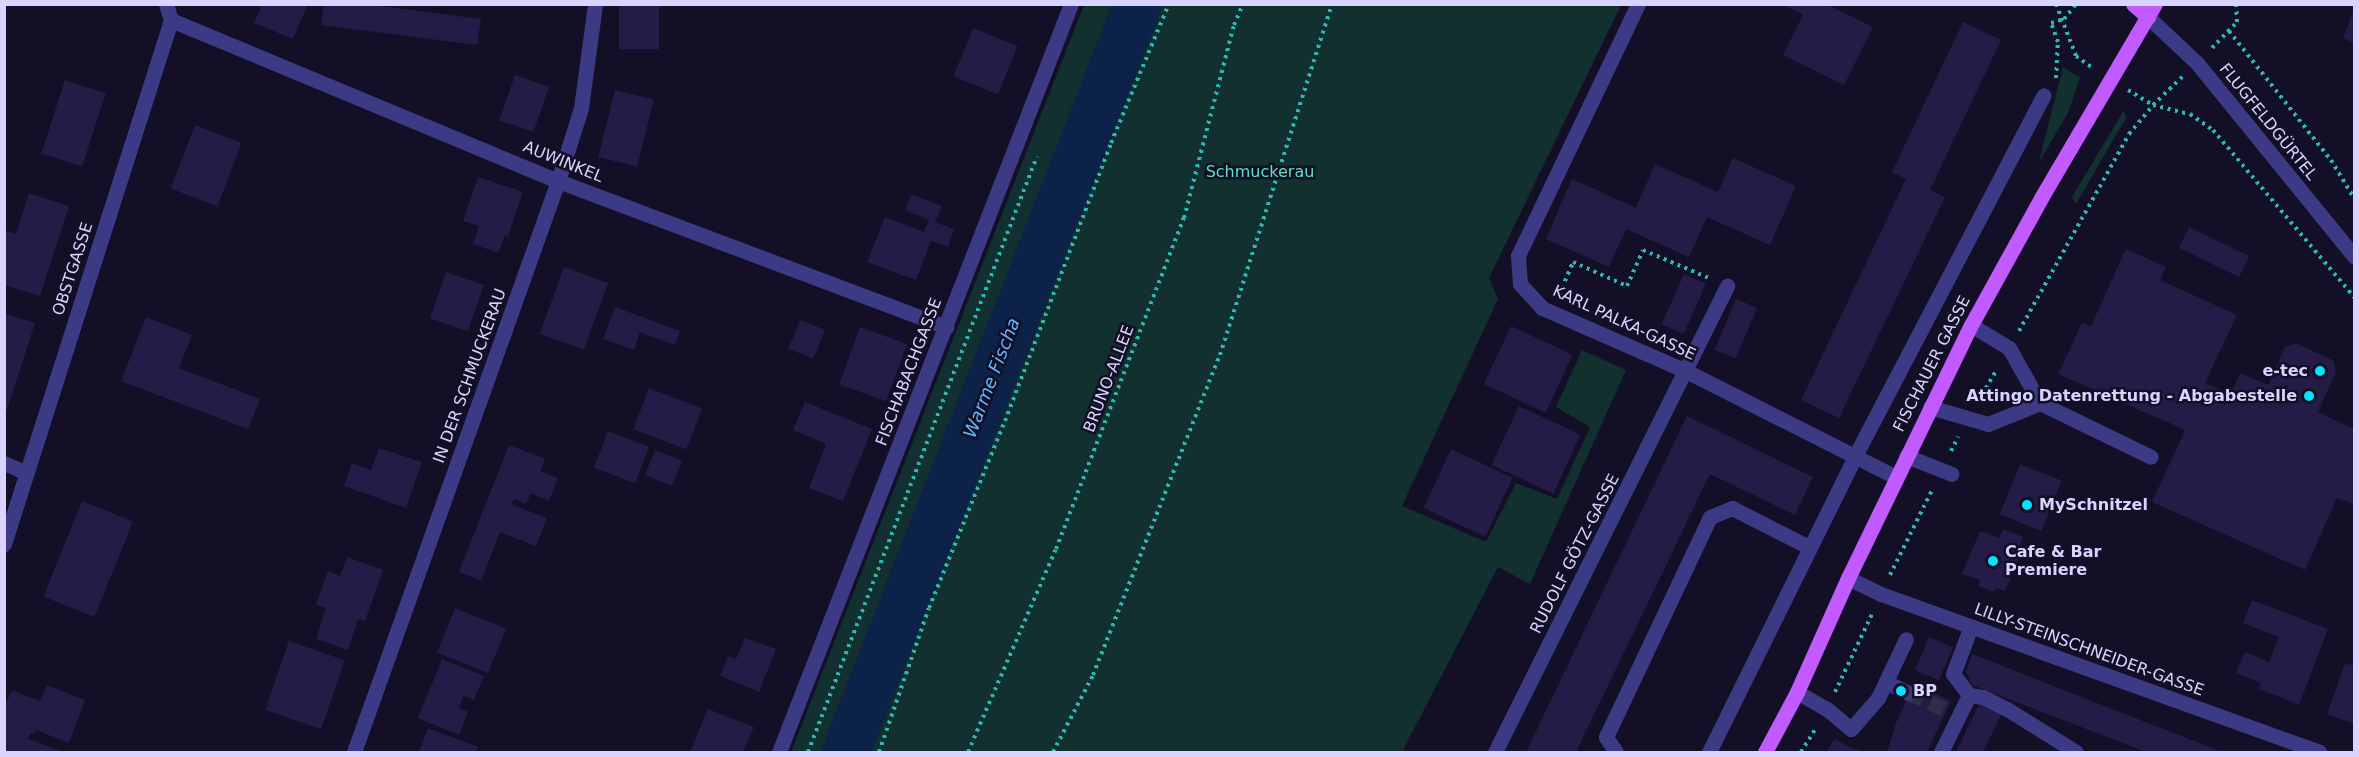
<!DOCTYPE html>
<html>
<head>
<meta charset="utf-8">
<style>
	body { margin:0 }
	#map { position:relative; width:2359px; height:757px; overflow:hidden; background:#130f26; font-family:"DejaVu Sans",sans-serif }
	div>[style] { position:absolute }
	.green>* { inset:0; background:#12302f }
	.river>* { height:48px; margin:-24px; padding:0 24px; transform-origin:24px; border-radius:24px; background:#0c2248 }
	.building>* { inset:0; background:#241b47; transform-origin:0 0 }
	.minor-tunnel>* { height:15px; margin-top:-7.5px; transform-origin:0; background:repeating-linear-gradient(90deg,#312d47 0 15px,transparent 0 23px) }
	.path>* { height:4px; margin-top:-2px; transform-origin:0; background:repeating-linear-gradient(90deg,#2fb8b0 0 3px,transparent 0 7.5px) }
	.minor>* { height:15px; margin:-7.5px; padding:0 7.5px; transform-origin:7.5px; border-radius:7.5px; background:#3d3a85 }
	.major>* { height:15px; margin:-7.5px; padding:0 7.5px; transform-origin:7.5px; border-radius:7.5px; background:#c25bff }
	.dots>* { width:16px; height:16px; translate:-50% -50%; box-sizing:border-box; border:3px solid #130f26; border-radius:50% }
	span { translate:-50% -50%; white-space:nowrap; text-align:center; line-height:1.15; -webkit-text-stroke:5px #130f26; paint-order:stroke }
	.street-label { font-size:16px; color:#d9d4ff }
	.park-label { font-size:16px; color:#5fe0c0 }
	.poi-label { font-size:16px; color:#d9d4ff; font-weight:700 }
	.right { translate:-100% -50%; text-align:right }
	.left { translate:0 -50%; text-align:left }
	.water-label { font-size:18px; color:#62b6ff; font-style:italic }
	.frame { position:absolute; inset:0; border:6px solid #d9d4ff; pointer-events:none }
</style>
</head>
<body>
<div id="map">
	<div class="green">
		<i style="clip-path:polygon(1084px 5px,1621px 5px,1489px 278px,1498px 299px,1402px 506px,1486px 542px,1516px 483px,1557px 499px,1590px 427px,1556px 407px,1582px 350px,1626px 370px,1530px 584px,1498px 567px,1403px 750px,1407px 752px,791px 752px)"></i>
		<i style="clip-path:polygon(2063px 67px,2080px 78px,2068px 113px,2039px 162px)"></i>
		<i style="clip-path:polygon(2124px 110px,2126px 118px,2076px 204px,2072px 197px)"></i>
	</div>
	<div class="river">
		<i style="left:846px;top:752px;width:803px;rotate:-68.68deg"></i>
	</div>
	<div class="building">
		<i style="clip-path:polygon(262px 4px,308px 4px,293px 39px,254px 23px)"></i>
		<i style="clip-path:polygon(324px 4px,365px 4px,481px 19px,477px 45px,321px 25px)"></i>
		<i style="left:619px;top:4px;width:40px;height:45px"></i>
		<i style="clip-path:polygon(1782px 4px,1826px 4px,1873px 27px,1844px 85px,1783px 55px,1803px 15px)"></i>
		<i style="clip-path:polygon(2354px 9px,2354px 43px,2343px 38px)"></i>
		<i style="clip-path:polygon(1963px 22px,2001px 40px,1930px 190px,1945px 197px,1839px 418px,1801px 400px,1906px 179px,1892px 172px)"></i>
		<i style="left:973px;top:28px;width:48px;height:52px;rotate:22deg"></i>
		<i style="left:515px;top:75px;width:36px;height:48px;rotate:19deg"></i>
		<i style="left:65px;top:80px;width:43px;height:77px;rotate:18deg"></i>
		<i style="left:615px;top:90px;width:40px;height:69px;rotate:14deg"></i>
		<i style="left:195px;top:125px;width:50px;height:68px;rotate:21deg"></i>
		<i style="clip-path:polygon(1733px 158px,1796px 186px,1770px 245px,1707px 217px,1689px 257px,1626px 229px,1609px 267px,1546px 239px,1572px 179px,1636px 208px,1655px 164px,1718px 192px)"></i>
		<i style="clip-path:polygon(478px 177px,523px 192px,508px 236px,505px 235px,498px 253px,473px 244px,479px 226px,463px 221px)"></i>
		<i style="clip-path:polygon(29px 193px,69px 206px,40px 296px,4px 285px,4px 230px,16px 234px)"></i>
		<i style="clip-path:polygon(911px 194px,942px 206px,935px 222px,954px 229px,948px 247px,931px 241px,916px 280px,867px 262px,885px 217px,924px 232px,929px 220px,905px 210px)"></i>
		<i style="left:2189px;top:227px;width:67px;height:23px;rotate:26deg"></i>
		<i style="clip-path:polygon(2126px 249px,2166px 267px,2160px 280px,2237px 315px,2205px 383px,2231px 394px,2240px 373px,2268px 385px,2285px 347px,2296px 343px,2334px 361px,2336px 372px,2318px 412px,2354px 429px,2354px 504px,2337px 498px,2305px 570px,2152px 502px,2185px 430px,2058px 374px,2082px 323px,2091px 326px)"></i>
		<i style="left:564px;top:267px;width:47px;height:71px;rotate:20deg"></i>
		<i style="left:446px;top:272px;width:40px;height:49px;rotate:19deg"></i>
		<i style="left:1684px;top:274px;width:24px;height:55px;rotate:24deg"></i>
		<i style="left:1736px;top:299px;width:23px;height:55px;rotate:23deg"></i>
		<i style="clip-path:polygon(615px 307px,680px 331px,675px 345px,640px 332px,634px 350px,603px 339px)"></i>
		<i style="clip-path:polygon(4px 313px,35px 323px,7px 410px,4px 409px)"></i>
		<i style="clip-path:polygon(146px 317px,192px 335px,179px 368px,260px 399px,248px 429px,121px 381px)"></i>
		<i style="left:800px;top:320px;width:27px;height:31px;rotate:22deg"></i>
		<i style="left:1511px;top:326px;width:68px;height:64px;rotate:25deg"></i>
		<i style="left:860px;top:327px;width:50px;height:61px;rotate:20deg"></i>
		<i style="left:649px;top:388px;width:57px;height:44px;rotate:21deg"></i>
		<i style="clip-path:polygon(805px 402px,872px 429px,843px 501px,809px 488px,826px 444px,793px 430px)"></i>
		<i style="left:1519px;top:406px;width:68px;height:65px;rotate:25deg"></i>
		<i style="clip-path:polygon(1687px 416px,1813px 477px,1795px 515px,1710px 474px,1576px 752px,1526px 752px)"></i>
		<i style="left:608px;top:431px;width:44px;height:39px;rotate:21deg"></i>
		<i style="clip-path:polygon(509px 445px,545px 459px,540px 471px,558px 478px,549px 501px,531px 493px,526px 504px,514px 499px,511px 504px,547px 518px,536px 546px,500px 532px,481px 581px,459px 572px)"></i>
		<i style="clip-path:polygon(379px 448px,422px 462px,406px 508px,344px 486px,352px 463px,371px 470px)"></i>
		<i style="left:1451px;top:449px;width:68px;height:65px;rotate:25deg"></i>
		<i style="left:655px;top:450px;width:29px;height:27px;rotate:22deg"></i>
		<i style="left:2020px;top:464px;width:45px;height:54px;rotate:22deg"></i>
		<i style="left:82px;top:501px;width:55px;height:103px;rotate:22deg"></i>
		<i style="clip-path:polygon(2003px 529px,2023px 537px,2019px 547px,2023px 548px,2005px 591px,1996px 588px,1995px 592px,1978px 586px,1980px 580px,1962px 574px,1980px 531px,1999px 538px)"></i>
		<i style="clip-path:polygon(347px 557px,383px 570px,365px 621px,358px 619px,348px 650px,316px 639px,326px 608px,316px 604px,328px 571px,340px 576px)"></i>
		<i style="clip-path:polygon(2252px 600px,2328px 629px,2299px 705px,2259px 689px,2261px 683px,2236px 673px,2245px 652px,2269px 662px,2279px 637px,2243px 623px)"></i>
		<i style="left:455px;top:608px;width:55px;height:48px;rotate:22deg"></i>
		<i style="left:1929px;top:637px;width:26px;height:36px;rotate:23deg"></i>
		<i style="clip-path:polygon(745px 638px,776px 649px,759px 692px,720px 676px,728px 656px,736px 659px)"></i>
		<i style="left:289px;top:641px;width:59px;height:73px;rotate:19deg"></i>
		<i style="clip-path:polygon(1972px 654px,2222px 752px,2146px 752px,1972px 685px,1966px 672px)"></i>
		<i style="clip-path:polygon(442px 659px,484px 676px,474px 700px,463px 696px,459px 708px,468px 712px,459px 735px,418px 718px)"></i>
		<i style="clip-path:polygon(2345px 663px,2354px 666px,2354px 724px,2327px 714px)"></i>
		<i style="clip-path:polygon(1914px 683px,1951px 701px,1927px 752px,1887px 752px,1896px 723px)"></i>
		<i style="clip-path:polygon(47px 685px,85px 700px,69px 743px,36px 730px,35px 734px,30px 733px,28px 739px,64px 752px,4px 752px,4px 708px,12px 690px,40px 701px)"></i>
		<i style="clip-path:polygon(1979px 704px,2001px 715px,1983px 752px,1956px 752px)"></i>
		<i style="clip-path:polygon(708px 709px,754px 727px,743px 752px,690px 752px)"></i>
		<i style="clip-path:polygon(428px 728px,478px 747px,476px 752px,419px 752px)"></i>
		<i style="clip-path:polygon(1834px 739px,1844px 744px,1862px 752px,1827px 752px)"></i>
	</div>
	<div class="minor-tunnel">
		<i style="left:1909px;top:693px;width:42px;rotate:24.1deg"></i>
	</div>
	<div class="path">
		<i style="left:2056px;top:4px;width:56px;rotate:69deg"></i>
		<i style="left:2076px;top:56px;width:22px;rotate:36deg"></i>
		<i style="left:2229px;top:31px;width:164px;rotate:51.7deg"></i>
		<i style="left:2331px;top:160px;width:44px;rotate:58.8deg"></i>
		<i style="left:2212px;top:48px;width:36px;rotate:-46deg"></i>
		<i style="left:2237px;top:22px;width:18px;rotate:-93deg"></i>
		<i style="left:2056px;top:78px;width:36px;rotate:-87deg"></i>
		<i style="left:2058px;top:42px;width:20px;rotate:-110deg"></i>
		<i style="left:2051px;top:23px;width:14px;rotate:-17deg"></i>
		<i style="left:2064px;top:19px;width:19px;rotate:-51deg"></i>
		<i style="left:2128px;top:90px;width:29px;rotate:31deg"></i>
		<i style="left:2153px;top:105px;width:42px;rotate:-44deg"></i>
		<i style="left:1559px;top:295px;width:36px;rotate:-67deg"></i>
		<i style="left:1573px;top:262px;width:59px;rotate:24deg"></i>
		<i style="left:1627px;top:286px;width:39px;rotate:-66deg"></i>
		<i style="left:1643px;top:250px;width:72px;rotate:23deg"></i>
		<i style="left:2019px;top:331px;width:226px;rotate:-60.8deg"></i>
		<i style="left:2129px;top:134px;width:38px;rotate:-50deg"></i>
		<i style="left:2153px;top:105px;width:38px;rotate:14deg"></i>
		<i style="left:2190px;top:114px;width:28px;rotate:35deg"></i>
		<i style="left:2213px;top:130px;width:219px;rotate:49.8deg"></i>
		<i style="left:1978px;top:401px;width:37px;rotate:-59deg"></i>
		<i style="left:1951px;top:451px;width:16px;rotate:-63deg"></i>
		<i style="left:1890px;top:575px;width:97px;rotate:-63.7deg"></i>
		<i style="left:1835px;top:692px;width:89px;rotate:-64.6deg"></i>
		<i style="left:808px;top:752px;width:638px;rotate:-68.98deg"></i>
		<i style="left:879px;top:752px;width:152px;rotate:-70.9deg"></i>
		<i style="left:929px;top:608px;width:202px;rotate:-67.9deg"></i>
		<i style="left:1005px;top:421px;width:298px;rotate:-69.1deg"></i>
		<i style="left:1111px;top:143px;width:151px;rotate:-67.4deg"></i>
		<i style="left:968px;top:752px;width:221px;rotate:-66.6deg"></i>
		<i style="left:1056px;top:549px;width:355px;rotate:-68.9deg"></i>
		<i style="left:1184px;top:218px;width:199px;rotate:-75.5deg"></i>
		<i style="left:1234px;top:25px;width:23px;rotate:-67deg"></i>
		<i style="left:1053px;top:752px;width:87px;rotate:-62.5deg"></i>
		<i style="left:1093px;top:675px;width:344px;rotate:-68.4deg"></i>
		<i style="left:1220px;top:355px;width:368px;rotate:-72.3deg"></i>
		<i style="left:1801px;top:752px;width:28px;rotate:-58deg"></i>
	</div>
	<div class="minor">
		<i style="left:1638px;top:4px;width:279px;rotate:115.5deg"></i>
		<i style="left:1518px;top:256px;width:28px;rotate:86deg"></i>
		<i style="left:1520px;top:284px;width:33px;rotate:47deg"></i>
		<i style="left:1542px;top:308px;width:157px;rotate:23.6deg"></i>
		<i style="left:1686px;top:371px;width:235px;rotate:26.8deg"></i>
		<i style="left:2148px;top:17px;width:67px;rotate:43.2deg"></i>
		<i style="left:2197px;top:63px;width:249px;rotate:50.9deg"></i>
		<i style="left:171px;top:20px;width:419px;rotate:22.6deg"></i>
		<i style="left:558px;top:181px;width:415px;rotate:20.6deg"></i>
		<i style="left:1971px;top:325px;width:44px;rotate:31.2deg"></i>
		<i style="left:2009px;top:348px;width:63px;rotate:60.6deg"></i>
		<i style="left:1930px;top:407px;width:60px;rotate:16.3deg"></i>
		<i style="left:1988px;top:424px;width:56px;rotate:-22deg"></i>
		<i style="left:2040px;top:403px;width:123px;rotate:25.9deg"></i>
		<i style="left:1906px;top:456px;width:49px;rotate:21.4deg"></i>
		<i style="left:4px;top:463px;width:24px;rotate:24deg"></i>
		<i style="left:4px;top:544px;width:550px;rotate:-72.32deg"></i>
		<i style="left:171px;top:20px;width:17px;rotate:-107deg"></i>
		<i style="left:1848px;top:578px;width:37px;rotate:26deg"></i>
		<i style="left:1881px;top:594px;width:466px;rotate:19.8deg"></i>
		<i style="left:1886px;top:682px;width:25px;rotate:26deg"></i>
		<i style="left:1797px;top:692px;width:34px;rotate:30deg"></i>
		<i style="left:1827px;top:709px;width:31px;rotate:40deg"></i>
		<i style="left:1851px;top:729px;width:41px;rotate:-48.9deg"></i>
		<i style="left:1878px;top:698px;width:65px;rotate:-64.6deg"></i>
		<i style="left:1969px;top:695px;width:14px;rotate:8deg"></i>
		<i style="left:1983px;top:697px;width:27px;rotate:27deg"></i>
		<i style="left:2007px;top:709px;width:81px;rotate:31.9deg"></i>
		<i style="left:354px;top:752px;width:606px;rotate:-70.34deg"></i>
		<i style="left:558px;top:181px;width:77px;rotate:-72.5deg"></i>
		<i style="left:581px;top:108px;width:105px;rotate:-82.3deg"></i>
		<i style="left:779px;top:752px;width:803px;rotate:-68.68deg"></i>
		<i style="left:1495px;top:752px;width:521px;rotate:-63.53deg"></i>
		<i style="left:1616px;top:752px;width:18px;rotate:-124deg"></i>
		<i style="left:1606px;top:737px;width:243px;rotate:-64.7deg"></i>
		<i style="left:1710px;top:517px;width:24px;rotate:-22deg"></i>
		<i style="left:1732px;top:508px;width:86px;rotate:26.9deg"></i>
		<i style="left:1709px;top:752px;width:330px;rotate:-63.7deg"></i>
		<i style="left:1855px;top:456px;width:407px;rotate:-62.4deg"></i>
		<i style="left:1941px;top:752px;width:64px;rotate:-63.8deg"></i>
		<i style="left:1969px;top:695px;width:26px;rotate:-127deg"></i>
		<i style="left:1953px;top:674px;width:51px;rotate:-69.4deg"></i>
	</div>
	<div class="major">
		<i style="left:2133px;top:4px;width:20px;rotate:41deg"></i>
		<i style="left:1765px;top:752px;width:68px;rotate:-61.9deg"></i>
		<i style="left:1797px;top:692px;width:125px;rotate:-65.9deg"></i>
		<i style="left:1848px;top:578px;width:281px;rotate:-64.1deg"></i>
		<i style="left:1971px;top:325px;width:145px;rotate:-61.1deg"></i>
		<i style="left:2041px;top:198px;width:225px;rotate:-59.6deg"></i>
	</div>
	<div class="dots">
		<i style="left:2320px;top:371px;background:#00e5ff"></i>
		<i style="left:2309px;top:396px;background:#00e5ff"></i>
		<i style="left:2027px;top:505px;background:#00e5ff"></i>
		<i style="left:1993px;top:561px;background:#00e5ff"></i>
		<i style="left:1901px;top:691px;background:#00e5ff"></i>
	</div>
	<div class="street-label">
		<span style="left:2268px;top:122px;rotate:51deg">FLUGFELDGÜRTEL</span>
		<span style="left:563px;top:162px;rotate:22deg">AUWINKEL</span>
		<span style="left:73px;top:269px;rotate:-72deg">OBSTGASSE</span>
		<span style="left:1624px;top:323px;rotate:25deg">KARL PALKA-GASSE</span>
		<span style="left:1932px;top:364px;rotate:-63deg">FISCHAUER GASSE</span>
		<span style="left:909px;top:372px;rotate:-69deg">FISCHABACHGASSE</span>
		<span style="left:470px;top:376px;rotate:-70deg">IN DER SCHMUCKERAU</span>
		<span style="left:1109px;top:379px;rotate:-69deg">BRUNO-ALLEE</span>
		<span style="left:1575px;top:554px;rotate:-63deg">RUDOLF GÖTZ-GASSE</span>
		<span style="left:2089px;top:650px;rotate:20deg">LILLY-STEINSCHNEIDER-GASSE</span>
	</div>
	<div class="park-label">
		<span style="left:1260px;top:172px">Schmuckerau</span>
	</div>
	<div class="poi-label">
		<span class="right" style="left:2308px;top:371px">e-tec</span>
		<span class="right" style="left:2297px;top:396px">Attingo Datenrettung - Abgabestelle</span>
		<span class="left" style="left:2039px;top:505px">MySchnitzel</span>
		<span class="left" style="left:2005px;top:561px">Cafe &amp; Bar<br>Premiere</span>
		<span class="left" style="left:1913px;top:691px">BP</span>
	</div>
	<div class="water-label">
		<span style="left:992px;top:378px;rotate:-69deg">Warme Fischa</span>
	</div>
	<div class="frame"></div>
</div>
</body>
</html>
